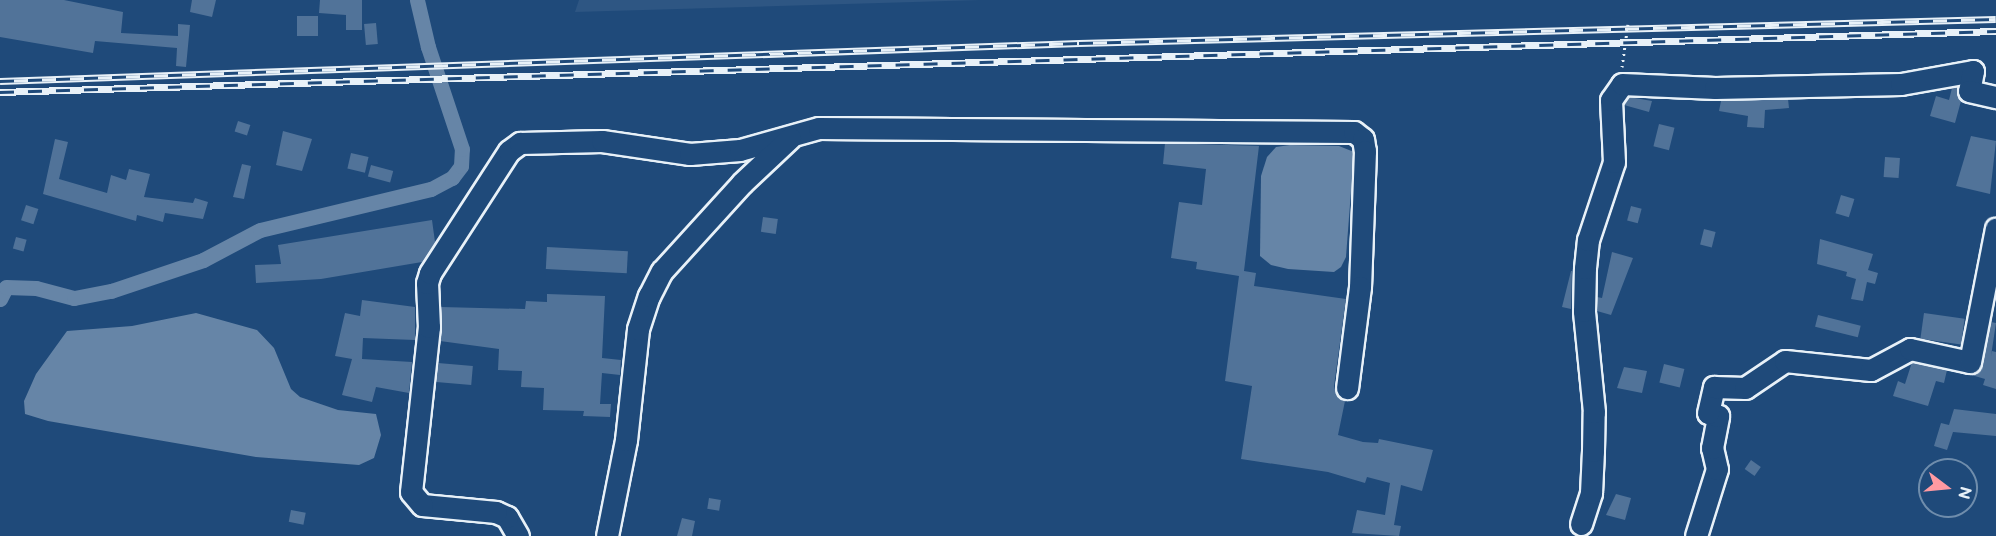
<!DOCTYPE html>
<html>
<head>
<meta charset="utf-8">
<style>
	body { margin:0 }
	#map { position:relative; width:1996px; height:536px; overflow:hidden; background:#1f4a7a; font-family:"Balsamiq Sans",sans-serif }
	div>[style] { position:absolute }
	.built>* { inset:0; background:#2e5683 }
	.water>* { inset:0; background:#6685a7 }
	.canal>* { height:15px; margin:-7.5px; padding:0 7.5px; transform-origin:7.5px; border-radius:7.5px; background:#6685a7 }
	.building>* { inset:0; background:#517399; transform-origin:0 0 }
	.path>* { height:3px; margin-top:-1.5px; transform-origin:0; background:repeating-linear-gradient(90deg,#e8f1f8 0 1.5px,transparent 0 6px) }
	.roads { filter:drop-shadow(2px 0 #e8f1f8) drop-shadow(-2px 0 #e8f1f8) drop-shadow(0 2px #e8f1f8) drop-shadow(0 -2px #e8f1f8) }
	.minor>* { height:21px; margin:-10.5px; padding:0 10.5px; transform-origin:10.5px; border-radius:10.5px; background:#1f4a7a }
	.rail>* { height:7px; margin-top:-3.5px; transform-origin:0; background:repeating-linear-gradient(90deg,#1f4a7a 0 14px,#e8f1f8 0 28px); box-sizing:border-box; border-block:2px solid #e8f1f8 }
	span { translate:-50% -50%; white-space:nowrap; text-align:center; line-height:1.15; -webkit-text-stroke:5px #1f4a7a; paint-order:stroke }
	.north { position:absolute; left:1918px; top:458px; width:60px; height:60px; box-sizing:border-box; background:#1f4a7a; border:2px solid #6f8dac; border-radius:50%; rotate:106deg; font-size:16px; font-weight:700; line-height:24px; text-align:center; color:#e8f1f8 }
	.north::after { content:''; display:block; margin:auto; width:21px; height:27px; background:#ff9aa2; clip-path:polygon(50% 0,100% 100%,50% 72%,0 100%) }
</style>
</head>
<body>
<div id="map">
	<div class="built">
		<i style="clip-path:polygon(579px 0,981px 0,575px 12px)"></i>
	</div>
	<div class="water">
		<i style="clip-path:polygon(1290px 145px,1339px 146px,1354px 152px,1346px 257px,1341px 267px,1334px 272px,1288px 269px,1271px 265px,1260px 256px,1261px 176px,1267px 157px,1276px 147px)"></i>
		<i style="clip-path:polygon(196px 313px,257px 330px,274px 348px,291px 389px,300px 397px,338px 410px,376px 414px,381px 435px,374px 458px,359px 465px,256px 457px,48px 421px,25px 414px,24px 401px,36px 374px,67px 331px,132px 326px)"></i>
	</div>
	<div class="canal">
		<i style="left:0;top:299px;width:13px;rotate:-63deg"></i>
		<i style="left:6px;top:287px;width:30px;rotate:2deg"></i>
		<i style="left:36px;top:288px;width:39px;rotate:15deg"></i>
		<i style="left:74px;top:298px;width:38px;rotate:-11deg"></i>
		<i style="left:111px;top:291px;width:97px;rotate:-18.6deg"></i>
		<i style="left:203px;top:260px;width:64px;rotate:-27.8deg"></i>
		<i style="left:260px;top:230px;width:176px;rotate:-13.5deg"></i>
		<i style="left:431px;top:189px;width:24px;rotate:-28deg"></i>
		<i style="left:452px;top:178px;width:15px;rotate:-53deg"></i>
		<i style="left:461px;top:166px;width:17px;rotate:-87deg"></i>
		<i style="left:462px;top:149px;width:108px;rotate:-108.4deg"></i>
		<i style="left:428px;top:47px;width:48px;rotate:-103.2deg"></i>
	</div>
	<div class="building">
		<i style="clip-path:polygon(0 0,64px 0,123px 12px,121px 33px,178px 36px,178px 24px,190px 25px,186px 67px,176px 66px,177px 48px,95px 41px,93px 53px,0 37px)"></i>
		<i style="clip-path:polygon(192px 0,216px 0,212px 17px,190px 12px)"></i>
		<i style="clip-path:polygon(320px 0,362px 0,362px 30px,346px 30px,346px 15px,319px 13px)"></i>
		<i style="left:297px;top:16px;width:21px;height:20px"></i>
		<i style="left:376px;top:23px;width:21px;height:12px;rotate:85deg"></i>
		<i style="clip-path:polygon(1957px 87px,1961px 101px,1955px 123px,1930px 116px,1936px 96px,1949px 100px,1952px 88px)"></i>
		<i style="clip-path:polygon(1629px 97px,1652px 101px,1649px 112px,1624px 105px)"></i>
		<i style="clip-path:polygon(1788px 99px,1789px 108px,1765px 110px,1764px 128px,1747px 127px,1748px 116px,1719px 111px,1721px 101px)"></i>
		<i style="left:238px;top:121px;width:13px;height:11px;rotate:18deg"></i>
		<i style="left:1659px;top:124px;width:16px;height:23px;rotate:14deg"></i>
		<i style="clip-path:polygon(283px 131px,312px 139px,302px 171px,276px 165px)"></i>
		<i style="clip-path:polygon(1971px 136px,1996px 141px,1990px 194px,1956px 186px)"></i>
		<i style="clip-path:polygon(55px 139px,68px 142px,59px 179px,107px 193px,111px 175px,126px 180px,129px 169px,150px 174px,144px 197px,193px 203px,195px 198px,208px 202px,203px 219px,165px 213px,163px 222px,137px 215px,136px 221px,43px 194px)"></i>
		<i style="clip-path:polygon(1165px 143px,1259px 146px,1244px 271px,1256px 273px,1254px 286px,1346px 299px,1334px 386px,1336px 393px,1345px 401px,1338px 435px,1363px 442px,1378px 443px,1379px 439px,1433px 450px,1422px 491px,1401px 485px,1394px 525px,1401px 526px,1399px 536px,1352px 533px,1357px 510px,1385px 515px,1390px 483px,1367px 477px,1365px 483px,1328px 472px,1241px 459px,1252px 386px,1225px 381px,1239px 276px,1196px 269px,1197px 262px,1171px 258px,1179px 202px,1202px 205px,1206px 169px,1163px 164px)"></i>
		<i style="left:351px;top:153px;width:18px;height:16px;rotate:13deg"></i>
		<i style="left:1885px;top:157px;width:15px;height:20px;rotate:4deg"></i>
		<i style="clip-path:polygon(242px 164px,251px 166px,244px 199px,233px 197px)"></i>
		<i style="left:371px;top:165px;width:23px;height:12px;rotate:15deg"></i>
		<i style="left:1841px;top:195px;width:14px;height:19px;rotate:17deg"></i>
		<i style="left:26px;top:205px;width:13px;height:16px;rotate:18deg"></i>
		<i style="left:1631px;top:206px;width:11px;height:15px;rotate:15deg"></i>
		<i style="left:763px;top:217px;width:15px;height:15px;rotate:8deg"></i>
		<i style="clip-path:polygon(432px 220px,435px 242px,422px 262px,321px 279px,256px 283px,255px 265px,281px 264px,278px 245px)"></i>
		<i style="left:1704px;top:229px;width:12px;height:16px;rotate:14deg"></i>
		<i style="left:16px;top:237px;width:11px;height:12px;rotate:15deg"></i>
		<i style="clip-path:polygon(1820px 239px,1873px 254px,1868px 270px,1878px 273px,1875px 284px,1867px 282px,1863px 301px,1851px 299px,1856px 279px,1846px 276px,1847px 272px,1817px 264px)"></i>
		<i style="left:547px;top:247px;width:81px;height:22px;rotate:3deg"></i>
		<i style="clip-path:polygon(1612px 252px,1633px 258px,1611px 315px,1597px 311px,1597px 297px,1602px 298px)"></i>
		<i style="clip-path:polygon(1571px 271px,1572px 271px,1571px 309px,1562px 307px)"></i>
		<i style="clip-path:polygon(547px 294px,605px 296px,602px 358px,621px 360px,620px 375px,602px 373px,600px 404px,611px 404px,610px 417px,583px 416px,584px 411px,543px 410px,544px 388px,521px 387px,522px 371px,498px 370px,499px 349px,440px 341px,441px 307px,525px 309px,526px 301px,547px 302px)"></i>
		<i style="clip-path:polygon(362px 300px,415px 307px,415px 340px,363px 338px,362px 359px,412px 362px,409px 393px,376px 387px,372px 402px,342px 395px,352px 359px,335px 356px,345px 313px,360px 316px)"></i>
		<i style="left:1924px;top:313px;width:41px;height:26px;rotate:8deg"></i>
		<i style="left:1818px;top:315px;width:44px;height:12px;rotate:14deg"></i>
		<i style="clip-path:polygon(1991px 322px,1996px 323px,1991px 356px,1992px 351px,1996px 352px,1996px 389px,1983px 385px,1985px 379px,1968px 374px,1982px 365px)"></i>
		<i style="clip-path:polygon(1912px 362px,1947px 370px,1944px 383px,1936px 381px,1928px 406px,1893px 396px,1898px 381px,1905px 384px)"></i>
		<i style="left:438px;top:363px;width:35px;height:19px;rotate:5deg"></i>
		<i style="left:1664px;top:364px;width:21px;height:19px;rotate:14deg"></i>
		<i style="clip-path:polygon(1624px 367px,1647px 371px,1642px 393px,1617px 388px)"></i>
		<i style="clip-path:polygon(1954px 409px,1996px 414px,1996px 436px,1953px 432px,1947px 450px,1934px 446px,1941px 423px,1949px 425px)"></i>
		<i style="left:1751px;top:460px;width:12px;height:11px;rotate:35deg"></i>
		<i style="clip-path:polygon(1616px 494px,1631px 498px,1625px 520px,1606px 515px)"></i>
		<i style="left:709px;top:498px;width:12px;height:11px;rotate:9deg"></i>
		<i style="left:291px;top:510px;width:15px;height:12px;rotate:11deg"></i>
		<i style="clip-path:polygon(682px 518px,695px 521px,692px 536px,677px 536px)"></i>
	</div>
	<div class="path">
		<i style="left:1622px;top:67px;width:43px;rotate:-82.1deg"></i>
	</div>
	<div class="roads">
		<div class="minor">
			<i style="left:1581px;top:524px;width:33px;rotate:-72deg"></i>
			<i style="left:1591px;top:493px;width:42px;rotate:-87.3deg"></i>
			<i style="left:1593px;top:451px;width:39px;rotate:-89deg"></i>
			<i style="left:1594px;top:412px;width:101px;rotate:-95.7deg"></i>
			<i style="left:1584px;top:311px;width:43px;rotate:-88.7deg"></i>
			<i style="left:1585px;top:268px;width:28px;rotate:-84deg"></i>
			<i style="left:1588px;top:240px;width:82px;rotate:-71.6deg"></i>
			<i style="left:1614px;top:162px;width:62px;rotate:-92.8deg"></i>
			<i style="left:1611px;top:100px;width:19px;rotate:-55deg"></i>
			<i style="left:1622px;top:84px;width:93px;rotate:2.5deg"></i>
			<i style="left:1715px;top:88px;width:186px;rotate:-1.2deg"></i>
			<i style="left:1901px;top:84px;width:73px;rotate:-10.2deg"></i>
			<i style="left:1973px;top:71px;width:20px;rotate:101deg"></i>
			<i style="left:1969px;top:91px;width:28px;rotate:13deg"></i>
			<i style="left:518px;top:536px;width:22px;rotate:-120deg"></i>
			<i style="left:507px;top:517px;width:12px;rotate:-156deg"></i>
			<i style="left:496px;top:512px;width:74px;rotate:-174.6deg"></i>
			<i style="left:422px;top:505px;width:17px;rotate:-130deg"></i>
			<i style="left:411px;top:492px;width:166px;rotate:-83.8deg"></i>
			<i style="left:429px;top:327px;width:44px;rotate:-92.6deg"></i>
			<i style="left:427px;top:283px;width:10px;rotate:-73deg"></i>
			<i style="left:430px;top:273px;width:145px;rotate:-57.1deg"></i>
			<i style="left:509px;top:151px;width:14px;rotate:-36deg"></i>
			<i style="left:520px;top:143px;width:82px;rotate:-1.4deg"></i>
			<i style="left:602px;top:141px;width:89px;rotate:8.4deg"></i>
			<i style="left:690px;top:154px;width:50px;rotate:-4.6deg"></i>
			<i style="left:740px;top:150px;width:82px;rotate:-15.6deg"></i>
			<i style="left:819px;top:128px;width:535px;rotate:0.43deg"></i>
			<i style="left:1354px;top:132px;width:11px;rotate:38deg"></i>
			<i style="left:1363px;top:139px;width:12px;rotate:81deg"></i>
			<i style="left:1365px;top:151px;width:136px;rotate:92.1deg"></i>
			<i style="left:1360px;top:287px;width:102px;rotate:97.3deg"></i>
			<i style="left:607px;top:536px;width:98px;rotate:-78.8deg"></i>
			<i style="left:626px;top:440px;width:112px;rotate:-83.8deg"></i>
			<i style="left:638px;top:329px;width:35px;rotate:-72deg"></i>
			<i style="left:649px;top:296px;width:28px;rotate:-63deg"></i>
			<i style="left:662px;top:271px;width:119px;rotate:-47.7deg"></i>
			<i style="left:742px;top:183px;width:66px;rotate:-43.2deg"></i>
			<i style="left:1696px;top:536px;width:70px;rotate:-72.6deg"></i>
			<i style="left:1717px;top:469px;width:22px;rotate:-103deg"></i>
			<i style="left:1712px;top:448px;width:33px;rotate:-79deg"></i>
			<i style="left:1718px;top:416px;width:10px;rotate:-163deg"></i>
			<i style="left:1708px;top:413px;width:27px;rotate:-77deg"></i>
			<i style="left:1714px;top:387px;width:31px;rotate:2deg"></i>
			<i style="left:1745px;top:388px;width:48px;rotate:-34deg"></i>
			<i style="left:1785px;top:361px;width:86px;rotate:6deg"></i>
			<i style="left:1871px;top:370px;width:44px;rotate:-28.3deg"></i>
			<i style="left:1910px;top:349px;width:61px;rotate:12.2deg"></i>
			<i style="left:1970px;top:362px;width:136px;rotate:-79deg"></i>
		</div>
	</div>
	<div class="rail">
		<i style="left:0;top:81px;width:1080px;rotate:-2.02deg"></i>
		<i style="left:1079px;top:43px;width:917px;rotate:-1.5deg"></i>
		<i style="left:0;top:92px;width:1997px;rotate:-1.75deg"></i>
	</div>
	<div class="north">N</div>
</div>
</body>
</html>
